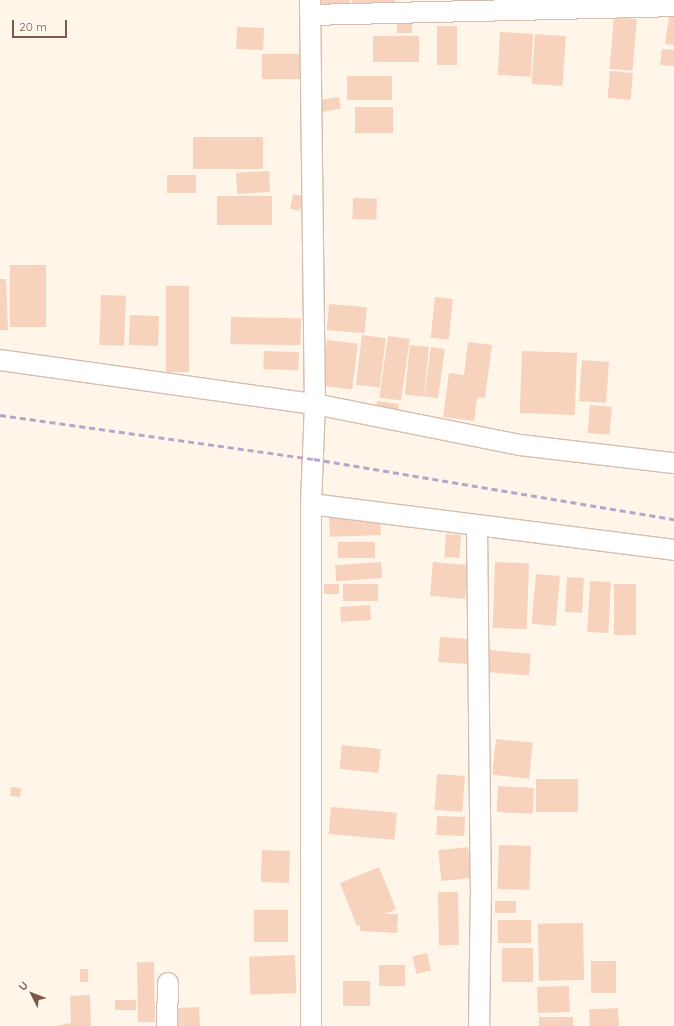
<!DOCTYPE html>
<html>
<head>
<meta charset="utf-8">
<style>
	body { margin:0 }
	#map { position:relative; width:674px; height:1026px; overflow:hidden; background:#fff5e9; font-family:Quicksand,sans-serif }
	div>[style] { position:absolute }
	.building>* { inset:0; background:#f7d2bd; transform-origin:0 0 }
	.roads { filter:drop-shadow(1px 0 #d5beaf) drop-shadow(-1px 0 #d5beaf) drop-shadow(0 1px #d5beaf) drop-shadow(0 -1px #d5beaf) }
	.minor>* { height:20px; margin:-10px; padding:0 10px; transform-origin:10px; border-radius:10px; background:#fff }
	.rail>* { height:3px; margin-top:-1.5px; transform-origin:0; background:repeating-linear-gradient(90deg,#b8a4cb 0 6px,transparent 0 10px) }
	span { translate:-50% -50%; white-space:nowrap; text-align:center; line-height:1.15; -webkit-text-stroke:4px #fff9f1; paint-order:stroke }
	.north { position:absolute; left:12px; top:974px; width:40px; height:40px; -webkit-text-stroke:3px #fff9f1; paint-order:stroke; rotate:312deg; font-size:11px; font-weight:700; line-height:16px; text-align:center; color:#7d5948 }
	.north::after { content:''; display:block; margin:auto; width:14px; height:18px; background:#7d5948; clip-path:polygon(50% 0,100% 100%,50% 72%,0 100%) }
	.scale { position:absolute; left:12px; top:20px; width:55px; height:18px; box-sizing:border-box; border:2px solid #7d5948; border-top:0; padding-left:5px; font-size:12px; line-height:14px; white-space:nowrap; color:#7d5948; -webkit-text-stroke:3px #fff9f1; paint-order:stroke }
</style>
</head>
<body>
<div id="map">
	<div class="building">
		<i style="left:319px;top:0;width:31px;height:9px"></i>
		<i style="left:352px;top:0;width:43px;height:9px"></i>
		<i style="left:397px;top:16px;width:15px;height:17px"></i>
		<i style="clip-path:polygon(669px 16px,674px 16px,674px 45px,665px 44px)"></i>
		<i style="left:614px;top:17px;width:23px;height:52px;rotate:5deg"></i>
		<i style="left:437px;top:26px;width:20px;height:39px"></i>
		<i style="left:237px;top:27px;width:27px;height:22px;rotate:2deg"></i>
		<i style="left:500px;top:32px;width:33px;height:43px;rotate:3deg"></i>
		<i style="left:535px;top:34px;width:31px;height:50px;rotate:4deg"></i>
		<i style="left:419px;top:36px;width:26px;height:46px;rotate:90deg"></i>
		<i style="clip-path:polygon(662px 49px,674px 50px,674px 66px,660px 65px)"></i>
		<i style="left:302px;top:54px;width:25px;height:40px;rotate:90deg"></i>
		<i style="left:610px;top:71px;width:23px;height:27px;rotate:5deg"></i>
		<i style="left:347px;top:76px;width:45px;height:24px"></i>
		<i style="left:339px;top:97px;width:12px;height:21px;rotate:81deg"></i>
		<i style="left:355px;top:107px;width:38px;height:26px"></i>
		<i style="left:193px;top:137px;width:70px;height:32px"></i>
		<i style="left:269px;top:171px;width:21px;height:33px;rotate:87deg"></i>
		<i style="left:196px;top:175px;width:18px;height:29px;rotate:90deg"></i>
		<i style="left:293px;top:194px;width:10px;height:15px;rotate:11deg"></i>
		<i style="left:272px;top:196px;width:29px;height:55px;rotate:90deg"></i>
		<i style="left:353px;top:198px;width:24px;height:21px;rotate:2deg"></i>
		<i style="left:10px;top:265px;width:36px;height:62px"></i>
		<i style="clip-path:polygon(0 279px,6px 279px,8px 330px,0 330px)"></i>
		<i style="left:166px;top:286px;width:23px;height:86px"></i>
		<i style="left:101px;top:295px;width:25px;height:50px;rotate:2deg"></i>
		<i style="left:435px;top:297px;width:18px;height:41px;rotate:6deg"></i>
		<i style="left:329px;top:304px;width:38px;height:26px;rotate:5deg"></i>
		<i style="left:130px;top:315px;width:29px;height:30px;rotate:2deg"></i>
		<i style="left:231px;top:317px;width:70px;height:27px;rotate:1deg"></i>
		<i style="left:362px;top:335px;width:24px;height:50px;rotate:7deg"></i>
		<i style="left:388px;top:336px;width:22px;height:62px;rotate:8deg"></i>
		<i style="left:327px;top:340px;width:31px;height:46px;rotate:7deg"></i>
		<i style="clip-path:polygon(468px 342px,492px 345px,485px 398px,477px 397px,474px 421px,443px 417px,449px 373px,464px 375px)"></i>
		<i style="left:410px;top:345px;width:19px;height:50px;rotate:6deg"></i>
		<i style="left:431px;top:347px;width:14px;height:50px;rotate:8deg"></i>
		<i style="left:264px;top:351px;width:35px;height:18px;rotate:2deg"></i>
		<i style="left:522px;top:351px;width:55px;height:62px;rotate:2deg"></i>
		<i style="left:582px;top:360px;width:27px;height:41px;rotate:4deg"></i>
		<i style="left:377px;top:401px;width:22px;height:12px;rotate:8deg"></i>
		<i style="left:590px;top:405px;width:22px;height:28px;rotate:5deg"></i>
		<i style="left:380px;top:511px;width:24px;height:51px;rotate:88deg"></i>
		<i style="left:446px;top:534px;width:15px;height:23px;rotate:4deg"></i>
		<i style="left:375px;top:542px;width:16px;height:37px;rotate:90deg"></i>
		<i style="left:381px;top:562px;width:16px;height:46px;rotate:86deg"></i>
		<i style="left:433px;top:562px;width:35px;height:34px;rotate:5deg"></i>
		<i style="left:495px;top:562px;width:34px;height:66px;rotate:2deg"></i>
		<i style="left:536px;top:574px;width:24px;height:50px;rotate:5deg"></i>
		<i style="left:567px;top:577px;width:17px;height:35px;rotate:3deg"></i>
		<i style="left:590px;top:581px;width:21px;height:51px;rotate:3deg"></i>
		<i style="left:339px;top:584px;width:10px;height:15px;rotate:90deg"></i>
		<i style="left:378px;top:584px;width:17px;height:35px;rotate:90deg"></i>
		<i style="left:614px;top:584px;width:22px;height:51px"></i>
		<i style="left:370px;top:605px;width:15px;height:30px;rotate:86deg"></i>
		<i style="left:440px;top:637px;width:29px;height:25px;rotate:4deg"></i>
		<i style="left:489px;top:650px;width:42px;height:22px;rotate:5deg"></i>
		<i style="left:496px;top:739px;width:37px;height:36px;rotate:6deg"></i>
		<i style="left:342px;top:745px;width:39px;height:24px;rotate:6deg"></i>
		<i style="left:437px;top:774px;width:28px;height:36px;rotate:4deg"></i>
		<i style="left:536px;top:779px;width:42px;height:33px"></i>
		<i style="left:498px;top:786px;width:36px;height:26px;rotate:3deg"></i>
		<i style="left:11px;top:787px;width:10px;height:9px;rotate:6deg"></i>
		<i style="left:331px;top:807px;width:66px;height:27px;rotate:5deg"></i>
		<i style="left:437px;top:816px;width:28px;height:19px;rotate:2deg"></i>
		<i style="left:499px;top:845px;width:32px;height:44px;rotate:2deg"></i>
		<i style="left:468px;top:847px;width:31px;height:30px;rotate:84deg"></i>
		<i style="left:262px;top:850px;width:28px;height:32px;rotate:2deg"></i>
		<i style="clip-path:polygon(379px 867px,396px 909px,385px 914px,398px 914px,397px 933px,360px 931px,360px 925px,357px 926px,340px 883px)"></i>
		<i style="left:458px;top:892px;width:53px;height:20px;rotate:89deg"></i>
		<i style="left:495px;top:901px;width:21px;height:12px"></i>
		<i style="left:288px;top:910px;width:32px;height:34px;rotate:90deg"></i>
		<i style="left:498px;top:920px;width:33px;height:23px"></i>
		<i style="left:583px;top:923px;width:57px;height:45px;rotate:89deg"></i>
		<i style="left:533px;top:948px;width:34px;height:31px;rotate:90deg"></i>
		<i style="left:427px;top:953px;width:18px;height:15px;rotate:77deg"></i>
		<i style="left:295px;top:955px;width:38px;height:46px;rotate:88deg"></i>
		<i style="left:591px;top:961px;width:25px;height:32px"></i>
		<i style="left:154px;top:962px;width:60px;height:17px;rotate:89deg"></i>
		<i style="left:379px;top:965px;width:26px;height:21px"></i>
		<i style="left:80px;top:969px;width:8px;height:13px"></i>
		<i style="left:343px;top:981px;width:27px;height:25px"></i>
		<i style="left:569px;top:986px;width:26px;height:32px;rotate:88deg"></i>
		<i style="clip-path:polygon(90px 995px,91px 1026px,56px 1026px,71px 1023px,70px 996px)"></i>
		<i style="left:136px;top:1000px;width:10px;height:21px;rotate:90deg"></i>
		<i style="left:199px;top:1007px;width:19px;height:29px;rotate:87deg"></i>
		<i style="left:618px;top:1008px;width:18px;height:29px;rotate:87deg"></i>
		<i style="left:539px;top:1017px;width:34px;height:9px"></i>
	</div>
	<div class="roads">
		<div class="minor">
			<i style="left:310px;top:0;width:404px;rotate:89.3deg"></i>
			<i style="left:315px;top:404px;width:100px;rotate:92.3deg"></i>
			<i style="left:311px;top:504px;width:522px;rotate:90deg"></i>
			<i style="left:310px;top:15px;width:364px;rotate:-1.4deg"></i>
			<i style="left:0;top:360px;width:318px;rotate:8deg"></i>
			<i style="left:315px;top:404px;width:209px;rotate:11.3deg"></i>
			<i style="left:520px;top:445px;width:155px;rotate:6.7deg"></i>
			<i style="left:311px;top:504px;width:366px;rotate:7.2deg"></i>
			<i style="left:477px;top:525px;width:361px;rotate:89.4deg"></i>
			<i style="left:481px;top:886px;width:140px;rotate:90.8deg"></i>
			<i style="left:167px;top:1026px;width:43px;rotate:-88.7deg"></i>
		</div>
	</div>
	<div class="rail">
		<i style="left:0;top:415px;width:317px;rotate:8deg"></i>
		<i style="left:314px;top:459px;width:365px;rotate:9.5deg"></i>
	</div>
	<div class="north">U</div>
	<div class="scale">20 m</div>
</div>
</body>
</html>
